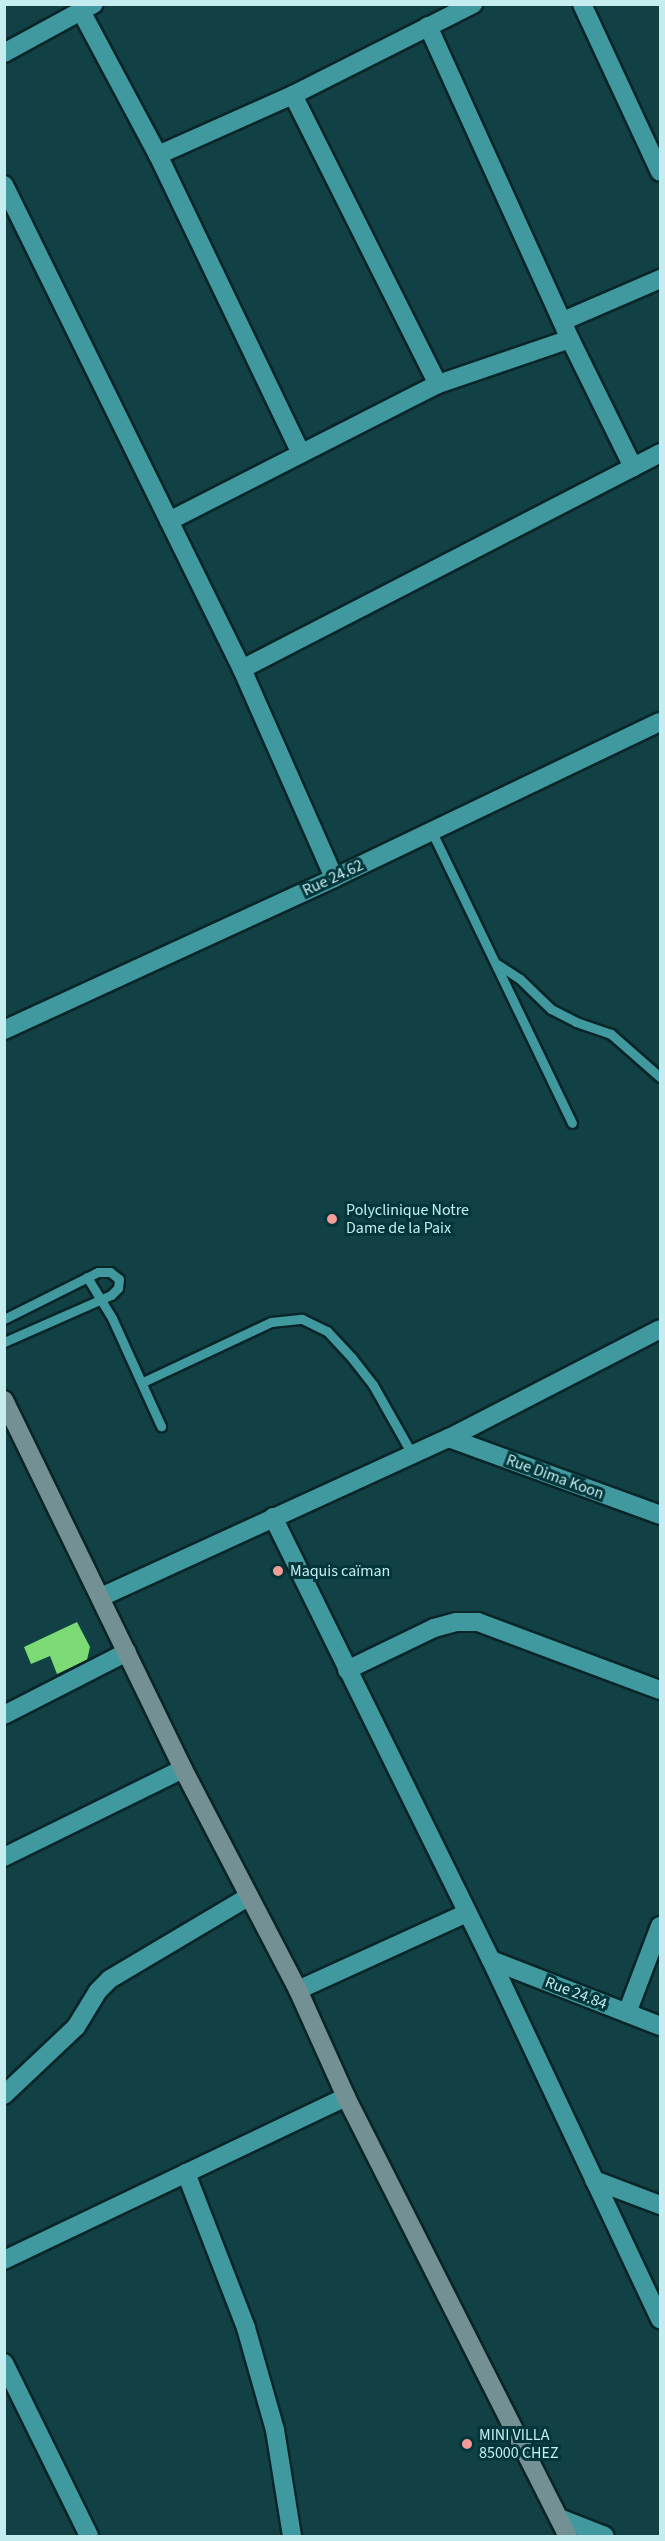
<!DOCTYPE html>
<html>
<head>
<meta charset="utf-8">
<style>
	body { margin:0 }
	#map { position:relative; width:665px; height:2541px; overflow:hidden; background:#114144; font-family:"Source Sans 3",sans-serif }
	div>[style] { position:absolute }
	.building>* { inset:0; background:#7cdb75 }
	.roads { filter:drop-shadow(2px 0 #092527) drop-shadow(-2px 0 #092527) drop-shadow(0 2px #092527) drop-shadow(0 -2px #092527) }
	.lane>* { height:9px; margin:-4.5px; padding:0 4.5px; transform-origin:4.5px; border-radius:4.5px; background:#4199a0 }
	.street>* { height:18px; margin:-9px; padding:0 9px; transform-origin:9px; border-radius:9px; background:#4199a0 }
	.secondary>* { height:18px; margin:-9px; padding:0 9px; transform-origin:9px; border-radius:9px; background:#739094 }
	.dots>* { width:16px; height:16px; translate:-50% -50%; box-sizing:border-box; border:3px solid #03363a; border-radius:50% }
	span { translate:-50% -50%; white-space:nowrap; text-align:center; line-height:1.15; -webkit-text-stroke:6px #03363a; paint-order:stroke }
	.street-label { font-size:16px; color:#c5edf0 }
	.poi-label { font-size:16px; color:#c5edf0 }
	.left { translate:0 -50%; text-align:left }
	.frame { position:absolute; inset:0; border:6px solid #c5edf0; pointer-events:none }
</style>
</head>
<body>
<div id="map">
	<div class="building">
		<i style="clip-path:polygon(77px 1622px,90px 1647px,87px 1660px,57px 1674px,50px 1656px,31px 1664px,24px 1647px)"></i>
	</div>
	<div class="roads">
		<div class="lane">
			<i style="left:431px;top:830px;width:325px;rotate:64.3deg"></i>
			<i style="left:497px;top:964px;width:27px;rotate:33deg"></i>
			<i style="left:520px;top:979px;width:43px;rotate:44.1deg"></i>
			<i style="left:551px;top:1009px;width:28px;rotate:27deg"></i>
			<i style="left:576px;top:1022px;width:37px;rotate:19deg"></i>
			<i style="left:611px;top:1034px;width:65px;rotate:41.3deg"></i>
			<i style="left:87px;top:1277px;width:48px;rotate:58.6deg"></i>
			<i style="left:112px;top:1318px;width:119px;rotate:65.6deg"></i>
			<i style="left:4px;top:1319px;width:105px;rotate:-26.6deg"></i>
			<i style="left:98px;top:1272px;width:12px"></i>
			<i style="left:110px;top:1272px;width:11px;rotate:38deg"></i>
			<i style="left:119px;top:1279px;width:9px;rotate:96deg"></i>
			<i style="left:118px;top:1288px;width:10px;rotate:135deg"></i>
			<i style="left:111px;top:1295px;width:117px;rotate:156.3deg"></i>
			<i style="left:143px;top:1382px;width:141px;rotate:-25.1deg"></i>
			<i style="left:271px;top:1322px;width:31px;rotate:-6deg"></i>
			<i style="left:302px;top:1319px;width:28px;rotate:26deg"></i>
			<i style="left:327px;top:1331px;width:37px;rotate:47deg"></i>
			<i style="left:352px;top:1358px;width:34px;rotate:52deg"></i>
			<i style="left:373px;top:1385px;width:79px;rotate:60.5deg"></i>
		</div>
		<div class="street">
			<i style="left:582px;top:4px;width:185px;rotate:65.1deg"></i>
			<i style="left:81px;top:11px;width:163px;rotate:61.9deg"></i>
			<i style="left:158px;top:155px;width:331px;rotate:64.4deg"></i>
			<i style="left:428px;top:26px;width:344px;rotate:65.6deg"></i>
			<i style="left:570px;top:339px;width:143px;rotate:63.8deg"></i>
			<i style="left:4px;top:53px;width:102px;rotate:-28.6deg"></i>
			<i style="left:293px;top:95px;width:323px;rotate:63.4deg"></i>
			<i style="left:158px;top:155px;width:148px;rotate:-24deg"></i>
			<i style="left:293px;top:95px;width:202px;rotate:-26.8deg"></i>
			<i style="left:4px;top:185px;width:539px;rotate:63.82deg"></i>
			<i style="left:242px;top:669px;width:228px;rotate:66.2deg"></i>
			<i style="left:563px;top:321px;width:106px;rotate:-23.4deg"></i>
			<i style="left:169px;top:521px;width:302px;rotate:-27deg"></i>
			<i style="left:438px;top:384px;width:139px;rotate:-18.8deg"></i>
			<i style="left:242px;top:669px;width:471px;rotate:-27.3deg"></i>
			<i style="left:4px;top:1030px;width:363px;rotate:-24.7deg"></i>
			<i style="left:334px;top:878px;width:361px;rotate:-25.6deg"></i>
			<i style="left:449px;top:1438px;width:225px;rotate:20deg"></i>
			<i style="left:273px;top:1517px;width:494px;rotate:63.8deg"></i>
			<i style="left:491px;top:1960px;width:397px;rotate:64.8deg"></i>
			<i style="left:101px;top:1597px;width:383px;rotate:-24.6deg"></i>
			<i style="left:449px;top:1438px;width:237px;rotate:-27.3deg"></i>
			<i style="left:347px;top:1670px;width:97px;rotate:-25.8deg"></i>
			<i style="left:434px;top:1628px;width:23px;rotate:-15deg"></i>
			<i style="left:456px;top:1622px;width:22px"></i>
			<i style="left:478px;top:1622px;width:194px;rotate:20.5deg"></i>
			<i style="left:4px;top:1715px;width:138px;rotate:-27.1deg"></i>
			<i style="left:4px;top:1857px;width:199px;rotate:-26.2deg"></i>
			<i style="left:491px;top:1960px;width:181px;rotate:21.3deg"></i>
			<i style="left:298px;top:1990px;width:186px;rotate:-24.5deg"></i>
			<i style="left:627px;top:2013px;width:93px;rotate:-69.2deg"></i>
			<i style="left:4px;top:2095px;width:99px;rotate:-43.4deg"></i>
			<i style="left:76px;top:2027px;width:42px;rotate:-58.6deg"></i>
			<i style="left:98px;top:1991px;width:17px;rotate:-45deg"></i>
			<i style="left:110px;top:1979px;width:161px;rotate:-30.7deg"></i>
			<i style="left:186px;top:2173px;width:166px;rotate:68.8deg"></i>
			<i style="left:246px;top:2328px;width:106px;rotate:74.1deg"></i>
			<i style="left:275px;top:2430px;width:107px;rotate:80.9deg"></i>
			<i style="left:594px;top:2180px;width:71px;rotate:20.7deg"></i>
			<i style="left:4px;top:2260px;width:379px;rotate:-25.5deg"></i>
			<i style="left:4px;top:2363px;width:193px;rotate:63.8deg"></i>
			<i style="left:559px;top:2518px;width:49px;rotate:21.4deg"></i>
		</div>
		<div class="secondary">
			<i style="left:4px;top:1400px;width:410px;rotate:64.1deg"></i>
			<i style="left:183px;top:1769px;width:249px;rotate:62.5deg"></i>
			<i style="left:298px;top:1990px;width:117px;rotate:65.8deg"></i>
			<i style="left:346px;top:2097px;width:492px;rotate:63.2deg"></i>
		</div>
	</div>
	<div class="dots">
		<i style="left:332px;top:1219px;background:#f59b98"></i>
		<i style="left:278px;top:1571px;background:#f59b98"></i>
		<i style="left:467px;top:2444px;background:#f59b98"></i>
	</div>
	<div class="street-label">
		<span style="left:333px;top:878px;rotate:-25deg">Rue 24.62</span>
		<span style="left:555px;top:1477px;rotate:20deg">Rue Dima Koon</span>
		<span style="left:576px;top:1993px;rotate:21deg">Rue 24.84</span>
	</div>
	<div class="poi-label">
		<span class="left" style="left:346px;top:1219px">Polyclinique Notre<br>Dame de la Paix</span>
		<span class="left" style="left:290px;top:1571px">Maquis caïman</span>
		<span class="left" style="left:479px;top:2444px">MINI VILLA<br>85000 CHEZ</span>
	</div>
	<div class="frame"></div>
</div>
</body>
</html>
